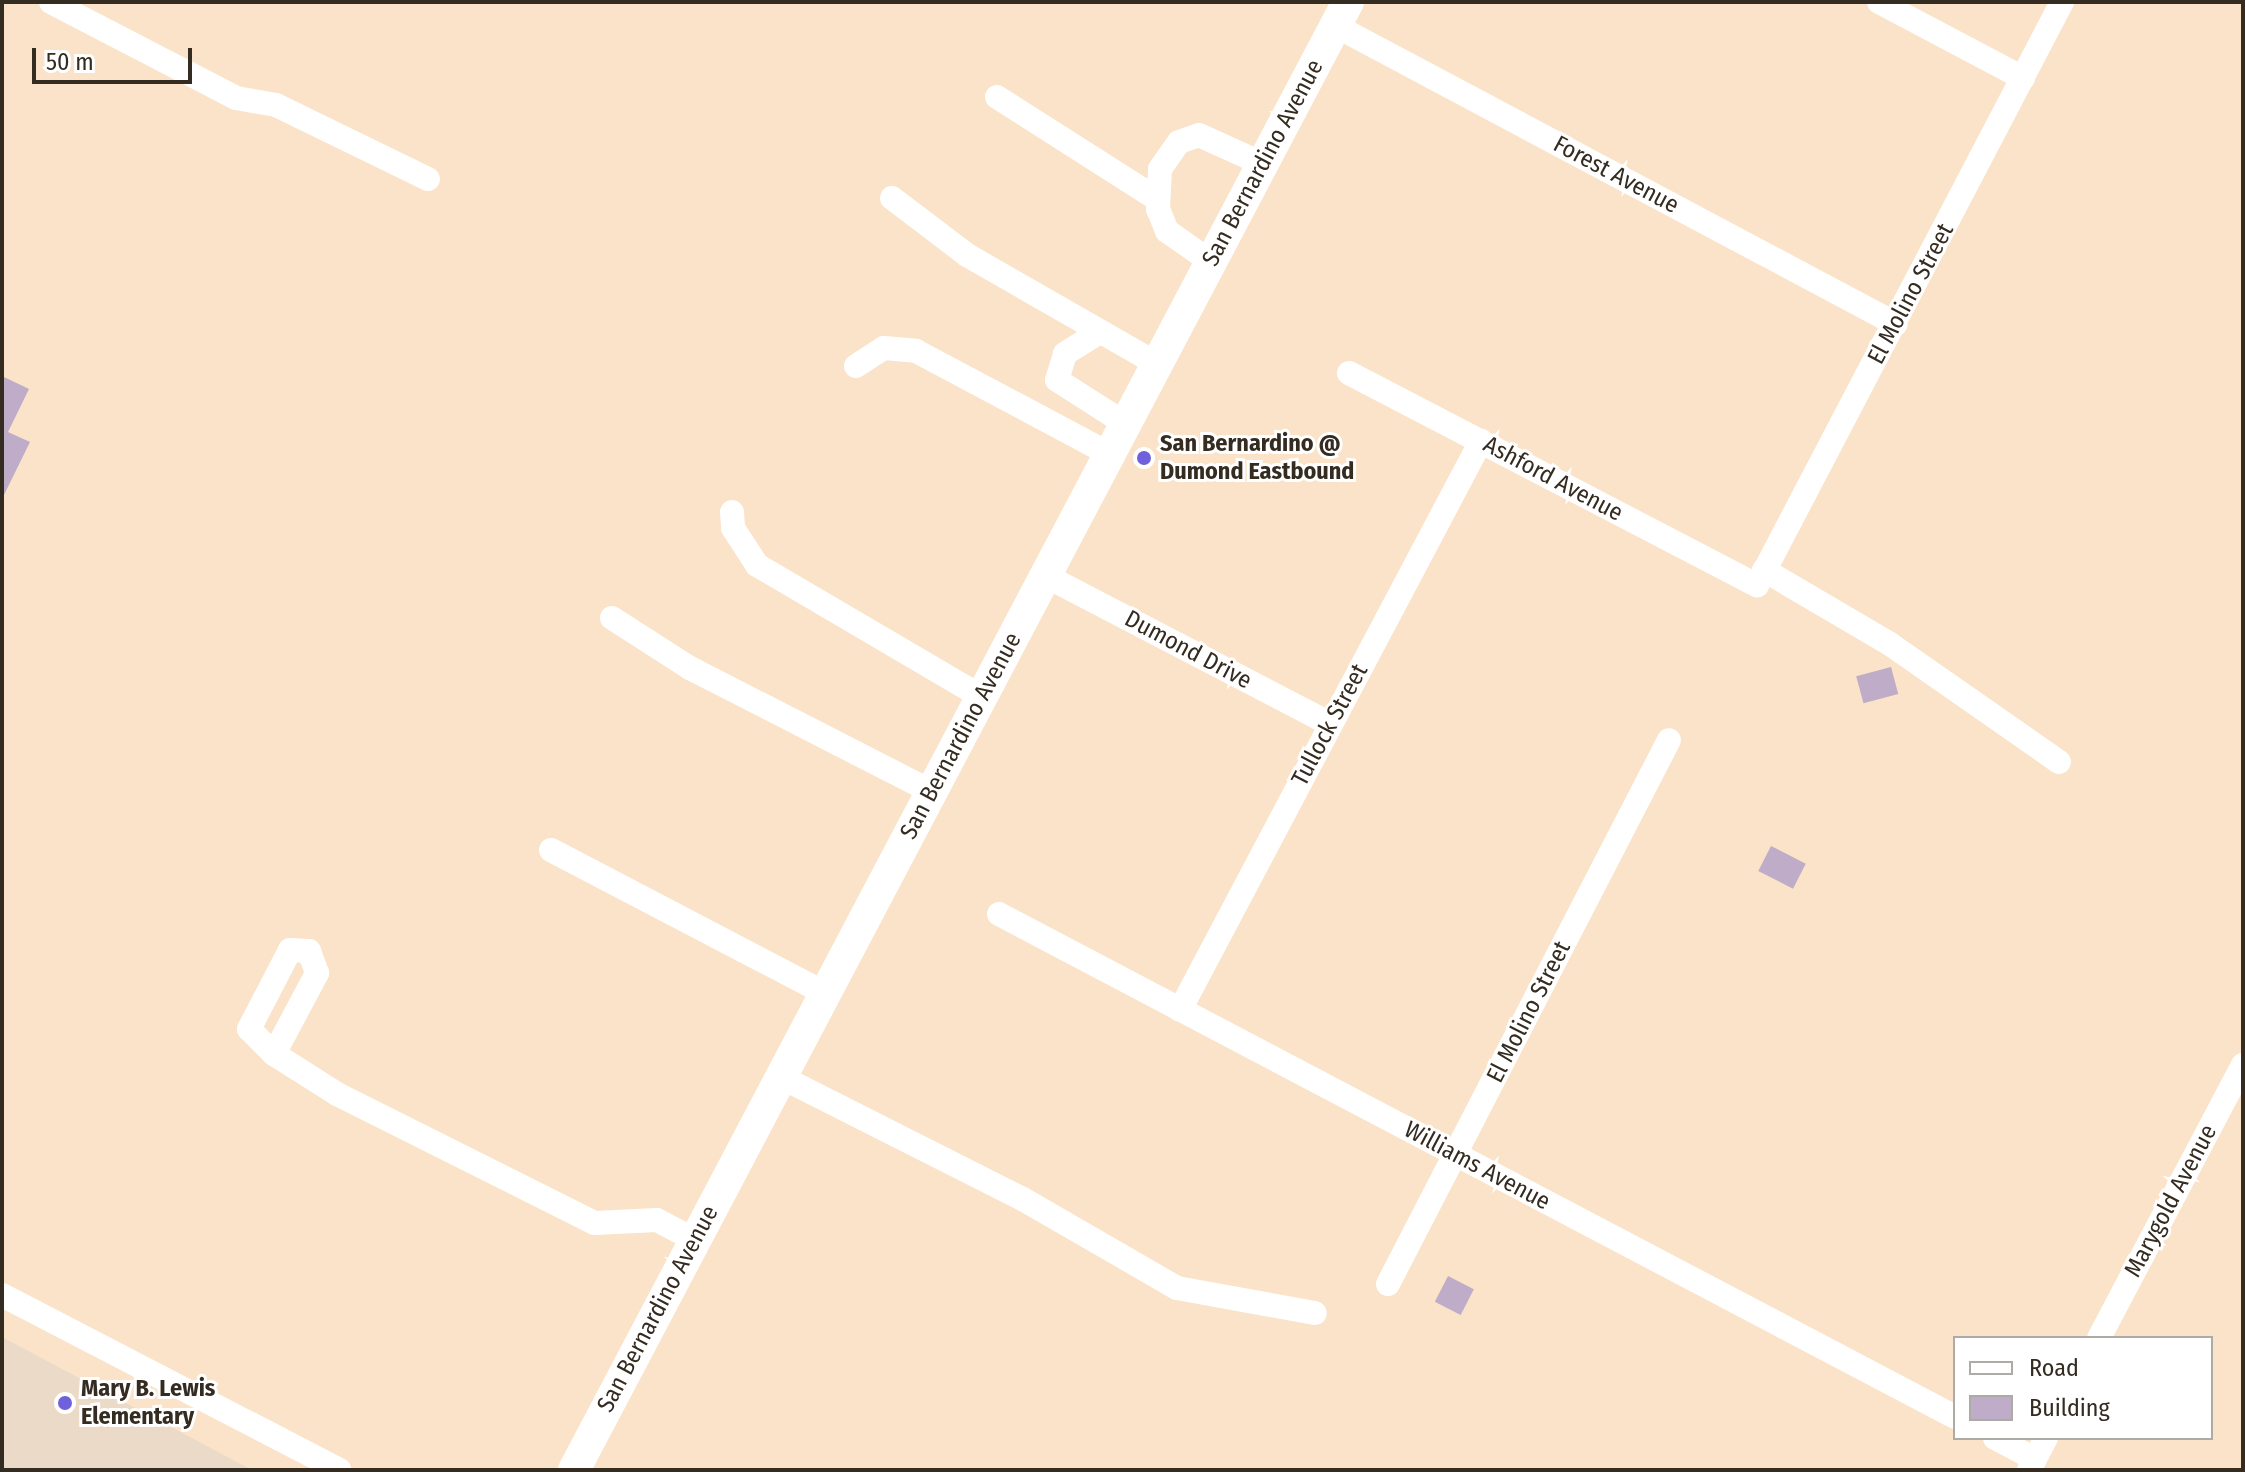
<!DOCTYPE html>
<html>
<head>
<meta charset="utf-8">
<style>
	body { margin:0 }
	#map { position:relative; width:2245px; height:1472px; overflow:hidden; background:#fae3c8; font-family:"Fira Sans Condensed",sans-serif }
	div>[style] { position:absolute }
	.education>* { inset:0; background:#ecdac9 }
	.building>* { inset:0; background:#beacc8; transform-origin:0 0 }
	.minor>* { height:24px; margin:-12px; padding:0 12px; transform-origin:12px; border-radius:12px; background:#fff }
	.major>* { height:32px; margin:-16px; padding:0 16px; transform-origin:16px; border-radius:16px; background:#fff }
	.dots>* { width:22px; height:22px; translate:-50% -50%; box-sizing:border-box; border:4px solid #fff; border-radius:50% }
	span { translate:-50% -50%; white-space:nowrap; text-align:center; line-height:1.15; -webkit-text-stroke:6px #fff; paint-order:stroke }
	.street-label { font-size:24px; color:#342b21 }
	.poi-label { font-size:24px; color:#342b21; font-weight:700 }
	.left { translate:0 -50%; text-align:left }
	.frame { position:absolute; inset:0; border:4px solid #342b21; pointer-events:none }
	.legend { position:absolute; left:1953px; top:1336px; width:260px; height:104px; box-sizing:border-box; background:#fff; border:2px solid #aeaaa6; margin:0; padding:10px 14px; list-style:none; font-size:24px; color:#342b21 }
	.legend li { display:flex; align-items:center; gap:16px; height:40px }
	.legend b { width:40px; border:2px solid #aeaaa6 }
	.scale { position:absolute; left:32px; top:48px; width:160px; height:36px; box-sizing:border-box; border:4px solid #342b21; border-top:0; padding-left:10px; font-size:24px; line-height:28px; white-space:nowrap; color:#342b21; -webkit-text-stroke:6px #fff; paint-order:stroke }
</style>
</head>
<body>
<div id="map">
	<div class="education">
		<i style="clip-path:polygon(2px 1337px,252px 1470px,2px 1470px)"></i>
	</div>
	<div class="building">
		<i style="clip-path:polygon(2px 376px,29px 389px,8px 432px,30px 442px,2px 499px)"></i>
		<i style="left:1891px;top:667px;width:28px;height:36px;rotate:75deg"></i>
		<i style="left:1771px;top:846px;width:39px;height:28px;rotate:27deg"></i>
		<i style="left:1448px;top:1276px;width:29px;height:29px;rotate:27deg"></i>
	</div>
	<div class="minor">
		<i style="left:51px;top:2px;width:208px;rotate:27.4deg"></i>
		<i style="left:236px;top:98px;width:41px;rotate:9.9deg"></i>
		<i style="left:276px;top:105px;width:169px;rotate:26deg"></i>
		<i style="left:1879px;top:2px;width:163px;rotate:27.8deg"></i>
		<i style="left:1336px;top:26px;width:634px;rotate:28.02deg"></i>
		<i style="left:997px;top:97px;width:190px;rotate:32.5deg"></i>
		<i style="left:892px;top:198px;width:94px;rotate:37.2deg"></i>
		<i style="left:967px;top:255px;width:219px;rotate:29.8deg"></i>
		<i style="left:1211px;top:262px;width:54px;rotate:-144.8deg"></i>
		<i style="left:1167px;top:231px;width:24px;rotate:-112deg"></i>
		<i style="left:1158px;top:209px;width:40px;rotate:-87.1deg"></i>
		<i style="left:1160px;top:169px;width:33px;rotate:-55deg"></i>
		<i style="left:1179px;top:142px;width:21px;rotate:-19deg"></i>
		<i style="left:1199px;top:135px;width:70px;rotate:24.4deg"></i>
		<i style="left:1098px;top:333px;width:39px;rotate:148deg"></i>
		<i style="left:1065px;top:354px;width:27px;rotate:107deg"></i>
		<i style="left:1057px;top:380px;width:82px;rotate:32.5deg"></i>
		<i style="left:856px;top:366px;width:33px;rotate:-33deg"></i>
		<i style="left:884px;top:348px;width:32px;rotate:5deg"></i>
		<i style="left:916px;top:351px;width:220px;rotate:28deg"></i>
		<i style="left:1349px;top:373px;width:460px;rotate:27.5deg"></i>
		<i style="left:1757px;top:585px;width:658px;rotate:-62.38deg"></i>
		<i style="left:732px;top:512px;width:16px;rotate:86deg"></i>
		<i style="left:733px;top:528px;width:44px;rotate:57deg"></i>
		<i style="left:757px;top:565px;width:261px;rotate:30.4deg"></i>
		<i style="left:1764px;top:570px;width:146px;rotate:30.4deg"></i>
		<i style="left:1890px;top:644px;width:206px;rotate:34.9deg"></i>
		<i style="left:1046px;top:576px;width:320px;rotate:27.5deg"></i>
		<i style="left:612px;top:618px;width:93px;rotate:32.7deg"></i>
		<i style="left:690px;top:668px;width:272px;rotate:27.1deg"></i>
		<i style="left:551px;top:850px;width:310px;rotate:27.6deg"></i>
		<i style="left:999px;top:914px;width:1080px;rotate:27.75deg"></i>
		<i style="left:1180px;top:1010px;width:644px;rotate:-62.12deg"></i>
		<i style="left:274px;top:1054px;width:92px;rotate:-62deg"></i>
		<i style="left:317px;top:973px;width:23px;rotate:-110deg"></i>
		<i style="left:309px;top:951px;width:19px;rotate:-177deg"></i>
		<i style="left:290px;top:950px;width:89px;rotate:117.4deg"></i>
		<i style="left:249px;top:1029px;width:35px;rotate:45deg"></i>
		<i style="left:274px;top:1054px;width:75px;rotate:32.4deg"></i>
		<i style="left:337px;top:1094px;width:288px;rotate:26.6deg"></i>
		<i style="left:595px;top:1223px;width:62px;rotate:-2.8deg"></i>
		<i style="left:657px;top:1220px;width:43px;rotate:27.8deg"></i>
		<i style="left:781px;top:1077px;width:269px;rotate:26.8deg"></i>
		<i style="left:1021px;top:1198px;width:180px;rotate:30deg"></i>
		<i style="left:1177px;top:1288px;width:140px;rotate:10.3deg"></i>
		<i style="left:1388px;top:1284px;width:612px;rotate:-62.68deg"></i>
		<i style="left:2px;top:1295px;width:380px;rotate:27.4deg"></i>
		<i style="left:2099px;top:1338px;width:309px;rotate:-62.2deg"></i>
		<i style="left:1995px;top:1438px;width:45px;rotate:27.7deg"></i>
		<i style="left:2029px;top:1470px;width:36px;rotate:-62deg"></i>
	</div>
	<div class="major">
		<i style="left:574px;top:1470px;width:1660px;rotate:-62.2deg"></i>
	</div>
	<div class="dots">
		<i style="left:1144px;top:458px;background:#6f60db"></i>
		<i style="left:65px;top:1403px;background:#6f60db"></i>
	</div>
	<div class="street-label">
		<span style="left:1263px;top:163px;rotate:-62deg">San Bernardino Avenue</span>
		<span style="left:1616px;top:175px;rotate:28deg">Forest Avenue</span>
		<span style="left:1911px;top:294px;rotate:-62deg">El Molino Street</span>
		<span style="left:1553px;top:479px;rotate:28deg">Ashford Avenue</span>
		<span style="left:1188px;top:650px;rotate:28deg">Dumond Drive</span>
		<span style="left:1330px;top:725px;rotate:-62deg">Tullock Street</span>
		<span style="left:961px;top:736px;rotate:-62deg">San Bernardino Avenue</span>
		<span style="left:1529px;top:1012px;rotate:-63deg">El Molino Street</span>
		<span style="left:1477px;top:1166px;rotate:28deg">Williams Avenue</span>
		<span style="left:2171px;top:1201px;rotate:-62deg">Marygold Avenue</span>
		<span style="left:658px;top:1309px;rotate:-62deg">San Bernardino Avenue</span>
	</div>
	<div class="poi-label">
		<span class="left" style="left:1160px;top:458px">San Bernardino @<br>Dumond Eastbound</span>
		<span class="left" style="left:81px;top:1403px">Mary B. Lewis<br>Elementary</span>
	</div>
	<div class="frame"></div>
	<ul class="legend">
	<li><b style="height:10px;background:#fff"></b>Road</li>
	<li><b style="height:22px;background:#beacc8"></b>Building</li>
	</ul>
	<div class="scale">50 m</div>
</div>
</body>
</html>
